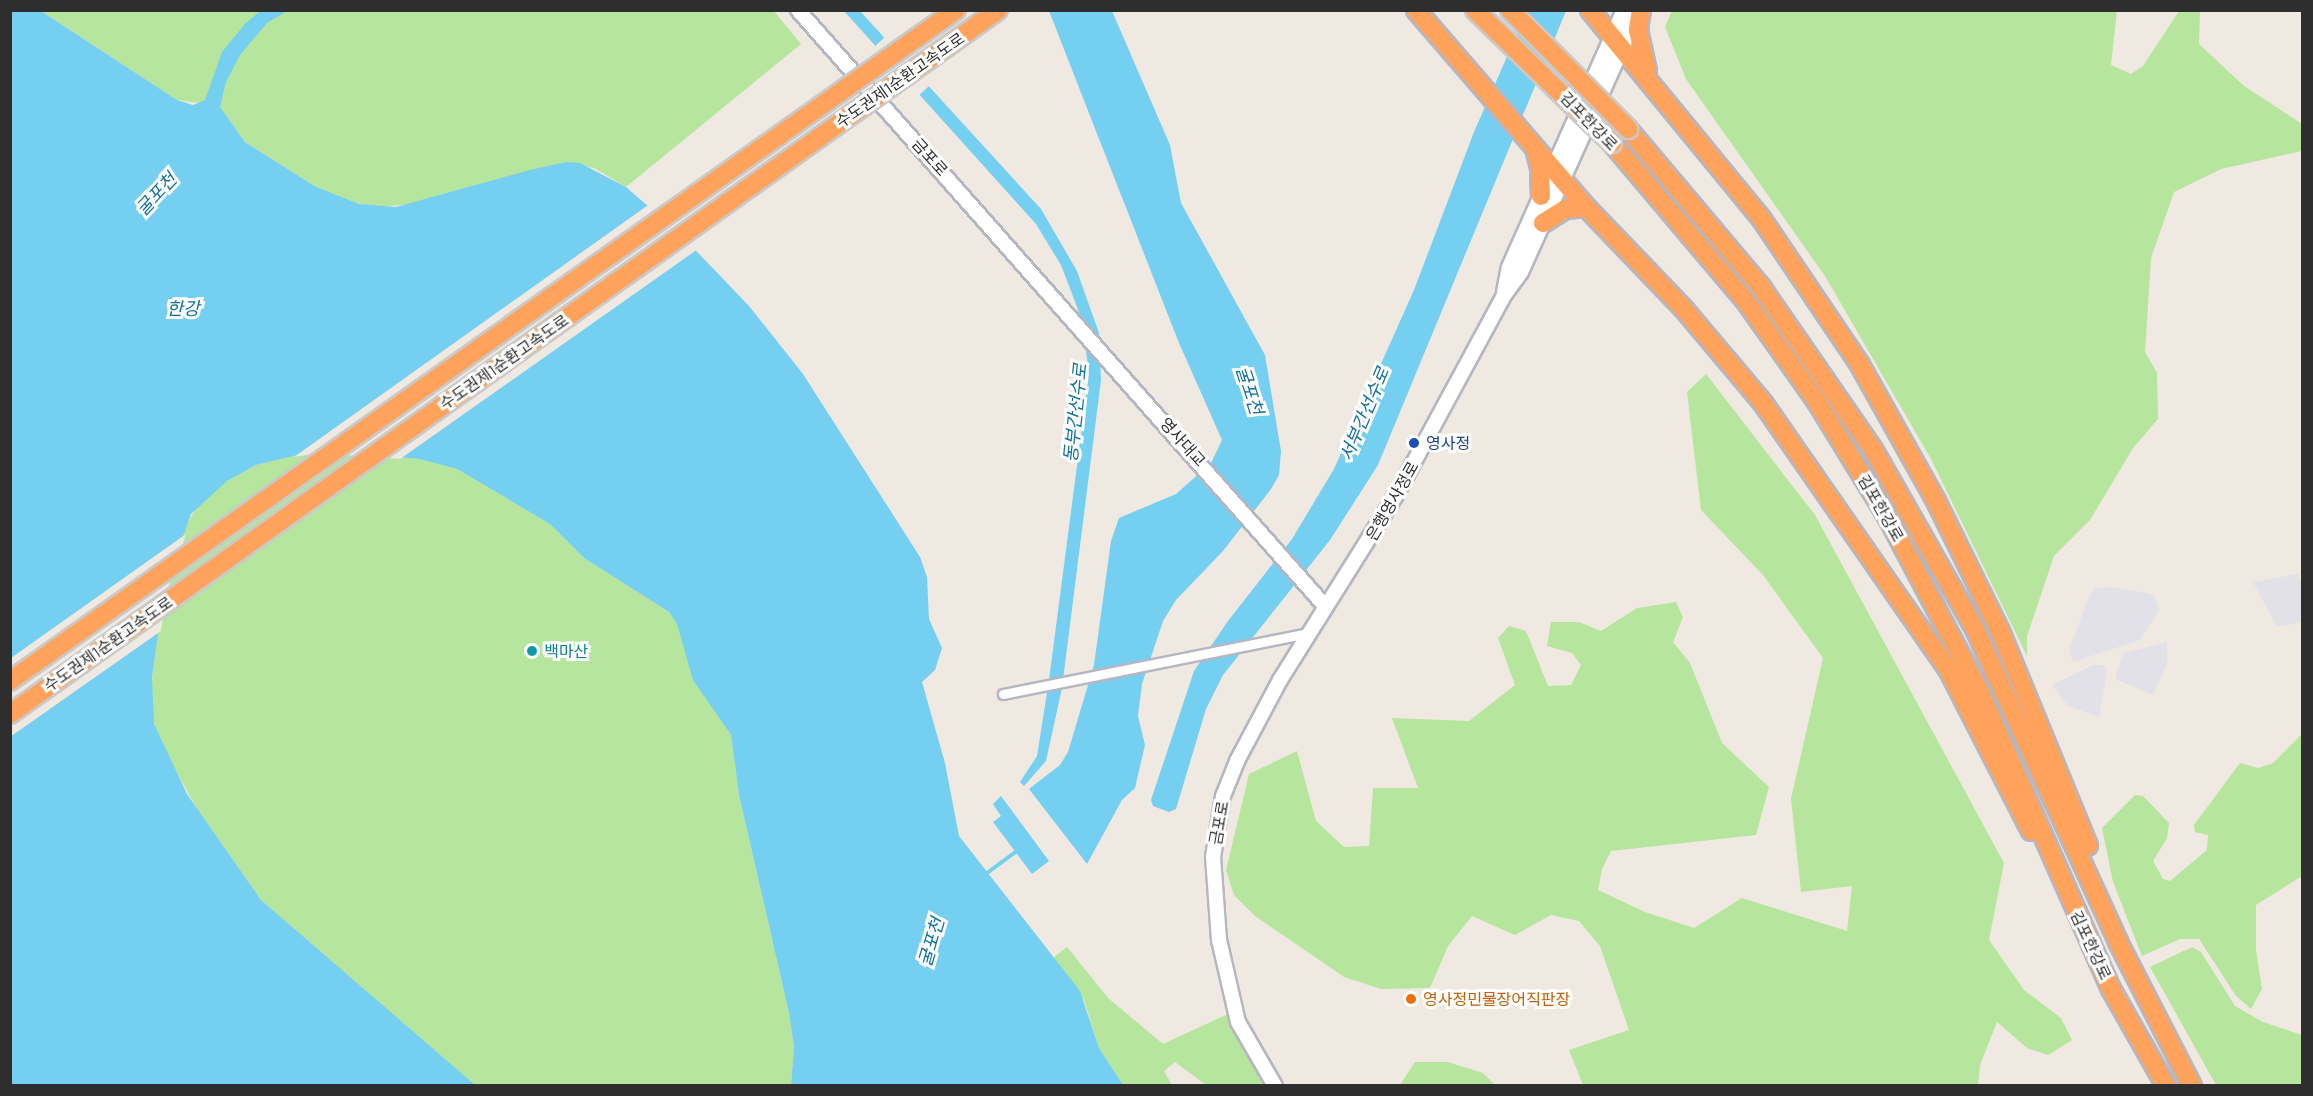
<!DOCTYPE html>
<html>
<head>
<meta charset="utf-8">
<style>
	body { margin:0 }
	#map { position:relative; width:2313px; height:1096px; overflow:hidden; background:#efe9e1; font-family:Barlow,"Noto Sans KR",sans-serif }
	div>[style] { position:absolute }
	.industrial>* { inset:0; background:#e3e1e8 }
	.green>* { inset:0; background:#b6e59e }
	.water>* { inset:0; background:#75cff0 }
	.pier>* { inset:0; background:#efe9e1; transform-origin:0 0 }
	.stream>* { height:4px; margin:-2px; padding:0 2px; transform-origin:2px; border-radius:2px; background:#75cff0 }
	.roads { filter:drop-shadow(2px 0 #b4b7c1) drop-shadow(-2px 0 #b4b7c1) drop-shadow(0 2px #b4b7c1) drop-shadow(0 -2px #b4b7c1) }
	.street>* { height:9px; margin:-4.5px; padding:0 4.5px; transform-origin:4.5px; border-radius:4.5px; background:#fff }
	.secondary>* { height:14px; margin:-7px; padding:0 7px; transform-origin:7px; border-radius:7px; background:#fff }
	.highway>* { height:18px; margin:-9px; padding:0 9px; transform-origin:9px; border-radius:9px; background:#ffa35c }
	.bridges { filter:drop-shadow(2px 0 #c9c9c9) drop-shadow(-2px 0 #c9c9c9) drop-shadow(0 2px #c9c9c9) drop-shadow(0 -2px #c9c9c9) }
	.highway-bridge>* { height:18px; margin:-9px; padding:0 9px; transform-origin:9px; border-radius:9px; background:#ffa35c }
	.dots>* { width:16px; height:16px; translate:-50% -50%; box-sizing:border-box; border:3px solid #fff; border-radius:50% }
	span { translate:-50% -50%; white-space:nowrap; text-align:center; line-height:1.15; -webkit-text-stroke:6px #fff; paint-order:stroke }
	.street-label { font-size:16px; color:#2e2e2e }
	.transit-label { font-size:16px; color:#164399 }
	.left { translate:0 -50%; text-align:left }
	.culture-label { font-size:16px; color:#0d838f }
	.food-label { font-size:16px; color:#c56008 }
	.water-label { font-size:18px; color:#0d6fa3; font-style:italic }
	.frame { position:absolute; inset:0; border:12px solid #2e2e2e; pointer-events:none }
</style>
</head>
<body>
<div id="map">
	<div class="industrial">
		<i style="clip-path:polygon(2298px 574px,2302px 583px,2301px 622px,2277px 627px,2253px 582px)"></i>
		<i style="clip-path:polygon(2114px 587px,2150px 594px,2155px 597px,2159px 611px,2140px 640px,2073px 662px,2069px 651px,2088px 599px,2094px 588px)"></i>
		<i style="clip-path:polygon(2167px 642px,2167px 664px,2153px 695px,2115px 679px,2123px 653px)"></i>
		<i style="clip-path:polygon(2093px 665px,2103px 665px,2107px 671px,2099px 717px,2068px 706px,2052px 685px)"></i>
	</div>
	<div class="green">
		<i style="clip-path:polygon(773px 10px,801px 44px,626px 187px,594px 168px,566px 162px,415px 204px,376px 207px,346px 201px,316px 187px,245px 142px,227px 117px,199px 103px,177px 100px,41px 11px)"></i>
		<i style="clip-path:polygon(1672px 10px,2117px 11px,2111px 65px,2131px 74px,2143px 66px,2179px 11px,2200px 11px,2199px 44px,2244px 86px,2302px 124px,2302px 151px,2221px 169px,2174px 192px,2151px 258px,2145px 352px,2157px 373px,2158px 419px,2133px 448px,2090px 520px,2054px 556px,2027px 636px,2027px 656px,1931px 459px,1825px 276px,1686px 79px,1665px 27px)"></i>
		<i style="clip-path:polygon(1706px 374px,1815px 515px,2004px 863px,1989px 940px,2024px 990px,2061px 1018px,2072px 1040px,2048px 1055px,2027px 1048px,1997px 1022px,1980px 1065px,1978px 1085px,1583px 1085px,1569px 1050px,1629px 1030px,1600px 946px,1579px 921px,1551px 915px,1515px 935px,1472px 916px,1448px 946px,1430px 988px,1381px 989px,1344px 977px,1255px 916px,1234px 895px,1226px 870px,1249px 774px,1297px 751px,1316px 821px,1344px 847px,1369px 846px,1373px 788px,1418px 788px,1392px 718px,1469px 721px,1515px 685px,1498px 638px,1509px 626px,1526px 631px,1548px 686px,1571px 685px,1581px 665px,1572px 653px,1547px 646px,1551px 622px,1579px 622px,1601px 631px,1637px 608px,1676px 602px,1683px 617px,1673px 642px,1690px 663px,1722px 743px,1769px 787px,1756px 835px,1611px 851px,1602px 869px,1598px 890px,1645px 912px,1694px 928px,1742px 898px,1847px 931px,1852px 886px,1801px 892px,1791px 799px,1823px 658px,1763px 575px,1701px 510px,1687px 392px)"></i>
		<i style="clip-path:polygon(319px 450px,419px 459px,457px 469px,550px 524px,584px 558px,669px 612px,677px 624px,694px 680px,731px 735px,739px 795px,789px 1013px,794px 1047px,791px 1085px,475px 1086px,261px 900px,196px 807px,158px 739px,151px 711px,153px 658px,164px 590px,185px 528px,199px 503px,227px 481px,256px 465px)"></i>
		<i style="clip-path:polygon(2302px 734px,2302px 876px,2256px 905px,2256px 950px,2262px 989px,2251px 1009px,2236px 996px,2199px 939px,2180px 939px,2142px 956px,2113px 882px,2102px 828px,2135px 795px,2143px 796px,2169px 823px,2167px 838px,2153px 861px,2163px 879px,2170px 881px,2207px 850px,2208px 835px,2195px 832px,2194px 825px,2240px 763px,2258px 768px,2273px 763px)"></i>
		<i style="clip-path:polygon(1067px 947px,1108px 998px,1163px 1044px,1228px 1014px,1263px 1085px,1206px 1085px,1175px 1062px,1164px 1071px,1172px 1085px,1123px 1085px,1099px 1048px,1084px 1000px,1053px 958px)"></i>
		<i style="clip-path:polygon(2192px 947px,2201px 952px,2235px 1006px,2263px 1022px,2302px 1035px,2302px 1085px,2216px 1085px,2150px 967px)"></i>
		<i style="clip-path:polygon(1415px 1062px,1448px 1062px,1483px 1073px,1495px 1085px,1400px 1085px)"></i>
	</div>
	<div class="water">
		<i style="clip-path:polygon(10px 11px,41px 11px,177px 100px,193px 105px,205px 100px,222px 52px,245px 24px,260px 11px,287px 11px,267px 23px,240px 55px,226px 82px,220px 107px,245px 142px,316px 187px,359px 204px,396px 207px,530px 170px,566px 162px,580px 163px,626px 187px,681px 235px,749px 306px,803px 374px,920px 557px,927px 577px,929px 619px,942px 648px,935px 670px,922px 682px,945px 763px,959px 836px,1080px 991px,1099px 1048px,1123px 1085px,791px 1085px,794px 1047px,789px 1013px,739px 795px,731px 735px,693px 680px,677px 624px,669px 612px,584px 558px,550px 524px,457px 469px,419px 459px,319px 450px,256px 465px,227px 481px,191px 514px,164px 590px,152px 677px,154px 724px,187px 794px,261px 900px,475px 1085px,11px 1085px)"></i>
		<i style="clip-path:polygon(844px 11px,860px 11px,1041px 209px,1077px 271px,1099px 333px,1101px 380px,1062px 688px,1046px 761px,1024px 786px,1020px 782px,1037px 756px,1049px 680px,1089px 374px,1082px 320px,1061px 265px,1036px 224px)"></i>
		<i style="clip-path:polygon(1049px 11px,1112px 11px,1170px 145px,1181px 203px,1265px 355px,1281px 451px,1279px 475px,1271px 489px,1223px 551px,1176px 600px,1163px 621px,1142px 684px,1138px 716px,1145px 745px,1135px 788px,1122px 800px,1087px 864px,1029px 789px,1060px 765px,1068px 752px,1094px 665px,1111px 541px,1119px 518px,1176px 494px,1211px 463px,1222px 440px,1179px 343px)"></i>
		<i style="clip-path:polygon(1527px 11px,1566px 11px,1378px 465px,1330px 540px,1223px 675px,1206px 709px,1176px 809px,1169px 812px,1153px 806px,1151px 800px,1194px 671px,1228px 621px,1292px 539px,1334px 469px,1414px 290px,1474px 132px)"></i>
		<i style="clip-path:polygon(1001px 796px,1049px 861px,1032px 874px,993px 822px,1001px 816px,993px 804px)"></i>
	</div>
	<div class="pier">
		<i style="left:887px;top:35px;width:66px;height:19px;rotate:47deg"></i>
		<i style="clip-path:polygon(651px 203px,698px 249px,400px 459px,319px 453px,294px 457px)"></i>
		<i style="clip-path:polygon(186px 534px,167px 591px,161px 631px,10px 737px,11px 658px)"></i>
	</div>
	<div class="stream">
		<i style="left:983px;top:876px;width:44px;rotate:-36.6deg"></i>
	</div>
	<div class="roads">
		<div class="street">
			<i style="left:1003px;top:694px;width:310px;rotate:-11.3deg"></i>
		</div>
		<div class="secondary">
			<i style="left:798px;top:10px;width:796px;rotate:48.52deg"></i>
			<i style="left:1504px;top:292px;width:25px;rotate:-79deg"></i>
			<i style="left:1509px;top:267px;width:282px;rotate:-65.9deg"></i>
			<i style="left:1275px;top:1086px;width:74px;rotate:-120deg"></i>
			<i style="left:1238px;top:1022px;width:84px;rotate:-103deg"></i>
			<i style="left:1219px;top:940px;width:83px;rotate:-94.1deg"></i>
			<i style="left:1213px;top:857px;width:62px;rotate:-80.7deg"></i>
			<i style="left:1223px;top:796px;width:38px;rotate:-68deg"></i>
			<i style="left:1237px;top:761px;width:92px;rotate:-62deg"></i>
			<i style="left:1280px;top:680px;width:216px;rotate:-57.9deg"></i>
			<i style="left:1395px;top:497px;width:227px;rotate:-61.6deg"></i>
			<i style="left:1503px;top:297px;width:31px;rotate:-54deg"></i>
			<i style="left:1521px;top:272px;width:282px;rotate:-65.7deg"></i>
		</div>
		<div class="highway">
			<i style="left:1416px;top:10px;width:260px;rotate:49.2deg"></i>
			<i style="left:1586px;top:207px;width:140px;rotate:46.2deg"></i>
			<i style="left:1683px;top:308px;width:124px;rotate:49.9deg"></i>
			<i style="left:1763px;top:403px;width:324px;rotate:55.2deg"></i>
			<i style="left:1948px;top:669px;width:182px;rotate:62.9deg"></i>
			<i style="left:1590px;top:10px;width:269px;rotate:50.6deg"></i>
			<i style="left:1761px;top:218px;width:177px;rotate:56deg"></i>
			<i style="left:1860px;top:365px;width:156px;rotate:60.8deg"></i>
			<i style="left:1936px;top:501px;width:145px;rotate:63.8deg"></i>
			<i style="left:2000px;top:631px;width:232px;rotate:67.7deg"></i>
			<i style="left:1641px;top:10px;width:20px;rotate:99deg"></i>
			<i style="left:1638px;top:30px;width:42px;rotate:77.6deg"></i>
			<i style="left:1628px;top:129px;width:207px;rotate:49.9deg"></i>
			<i style="left:1761px;top:287px;width:199px;rotate:55.4deg"></i>
			<i style="left:1874px;top:451px;width:205px;rotate:60.4deg"></i>
			<i style="left:1975px;top:629px;width:344px;rotate:65.4deg"></i>
			<i style="left:2118px;top:942px;width:162px;rotate:62.8deg"></i>
			<i style="left:1612px;top:143px;width:209px;rotate:49.8deg"></i>
			<i style="left:1747px;top:303px;width:121px;rotate:54.7deg"></i>
			<i style="left:1817px;top:402px;width:136px;rotate:58.5deg"></i>
			<i style="left:1888px;top:518px;width:195px;rotate:62.1deg"></i>
			<i style="left:1979px;top:690px;width:327px;rotate:66.2deg"></i>
			<i style="left:2111px;top:989px;width:112px;rotate:60.4deg"></i>
			<i style="left:1535px;top:148px;width:21px;rotate:76deg"></i>
			<i style="left:1540px;top:168px;width:28px;rotate:88deg"></i>
			<i style="left:1543px;top:223px;width:26px;rotate:-32deg"></i>
			<i style="left:1565px;top:209px;width:21px;rotate:-5deg"></i>
		</div>
	</div>
	<div class="bridges">
		<div class="highway-bridge">
			<i style="left:1475px;top:10px;width:191px;rotate:44.2deg"></i>
			<i style="left:1510px;top:10px;width:168px;rotate:45.2deg"></i>
			<i style="left:10px;top:681px;width:1160px;rotate:-35.35deg"></i>
			<i style="left:10px;top:714px;width:1213px;rotate:-35.47deg"></i>
		</div>
	</div>
	<div class="dots">
		<i style="left:1414px;top:443px;background:#1a4fb4"></i>
		<i style="left:532px;top:651px;background:#0f9aa8"></i>
		<i style="left:1411px;top:999px;background:#e8710a"></i>
	</div>
	<div class="street-label">
		<span style="left:900px;top:80px;rotate:-35deg">수도권제1순환고속도로</span>
		<span style="left:1589px;top:121px;rotate:46deg">김포한강로</span>
		<span style="left:930px;top:157px;rotate:48deg">금포로</span>
		<span style="left:504px;top:362px;rotate:-35deg">수도권제1순환고속도로</span>
		<span style="left:1183px;top:442px;rotate:48deg">영사대교</span>
		<span style="left:1392px;top:501px;rotate:-60deg">은행영사정로</span>
		<span style="left:1881px;top:508px;rotate:60deg">김포한강로</span>
		<span style="left:108px;top:644px;rotate:-35deg">수도권제1순환고속도로</span>
		<span style="left:1219px;top:823px;rotate:-80deg">금포로</span>
		<span style="left:2091px;top:945px;rotate:65deg">김포한강로</span>
	</div>
	<div class="transit-label">
		<span class="left" style="left:1426px;top:443px">영사정</span>
	</div>
	<div class="culture-label">
		<span class="left" style="left:544px;top:651px">백마산</span>
	</div>
	<div class="food-label">
		<span class="left" style="left:1423px;top:999px">영사정민물장어직판장</span>
	</div>
	<div class="water-label">
		<span style="left:156px;top:194px;rotate:-47deg">굴포천</span>
		<span style="left:183px;top:308px">한강</span>
		<span style="left:1250px;top:390px;rotate:72deg">굴포천</span>
		<span style="left:1075px;top:413px;rotate:-84deg">동부간선수로</span>
		<span style="left:1364px;top:414px;rotate:-67deg">서부간선수로</span>
		<span style="left:931px;top:942px;rotate:-74deg">굴포천</span>
	</div>
	<div class="frame"></div>
</div>
</body>
</html>
